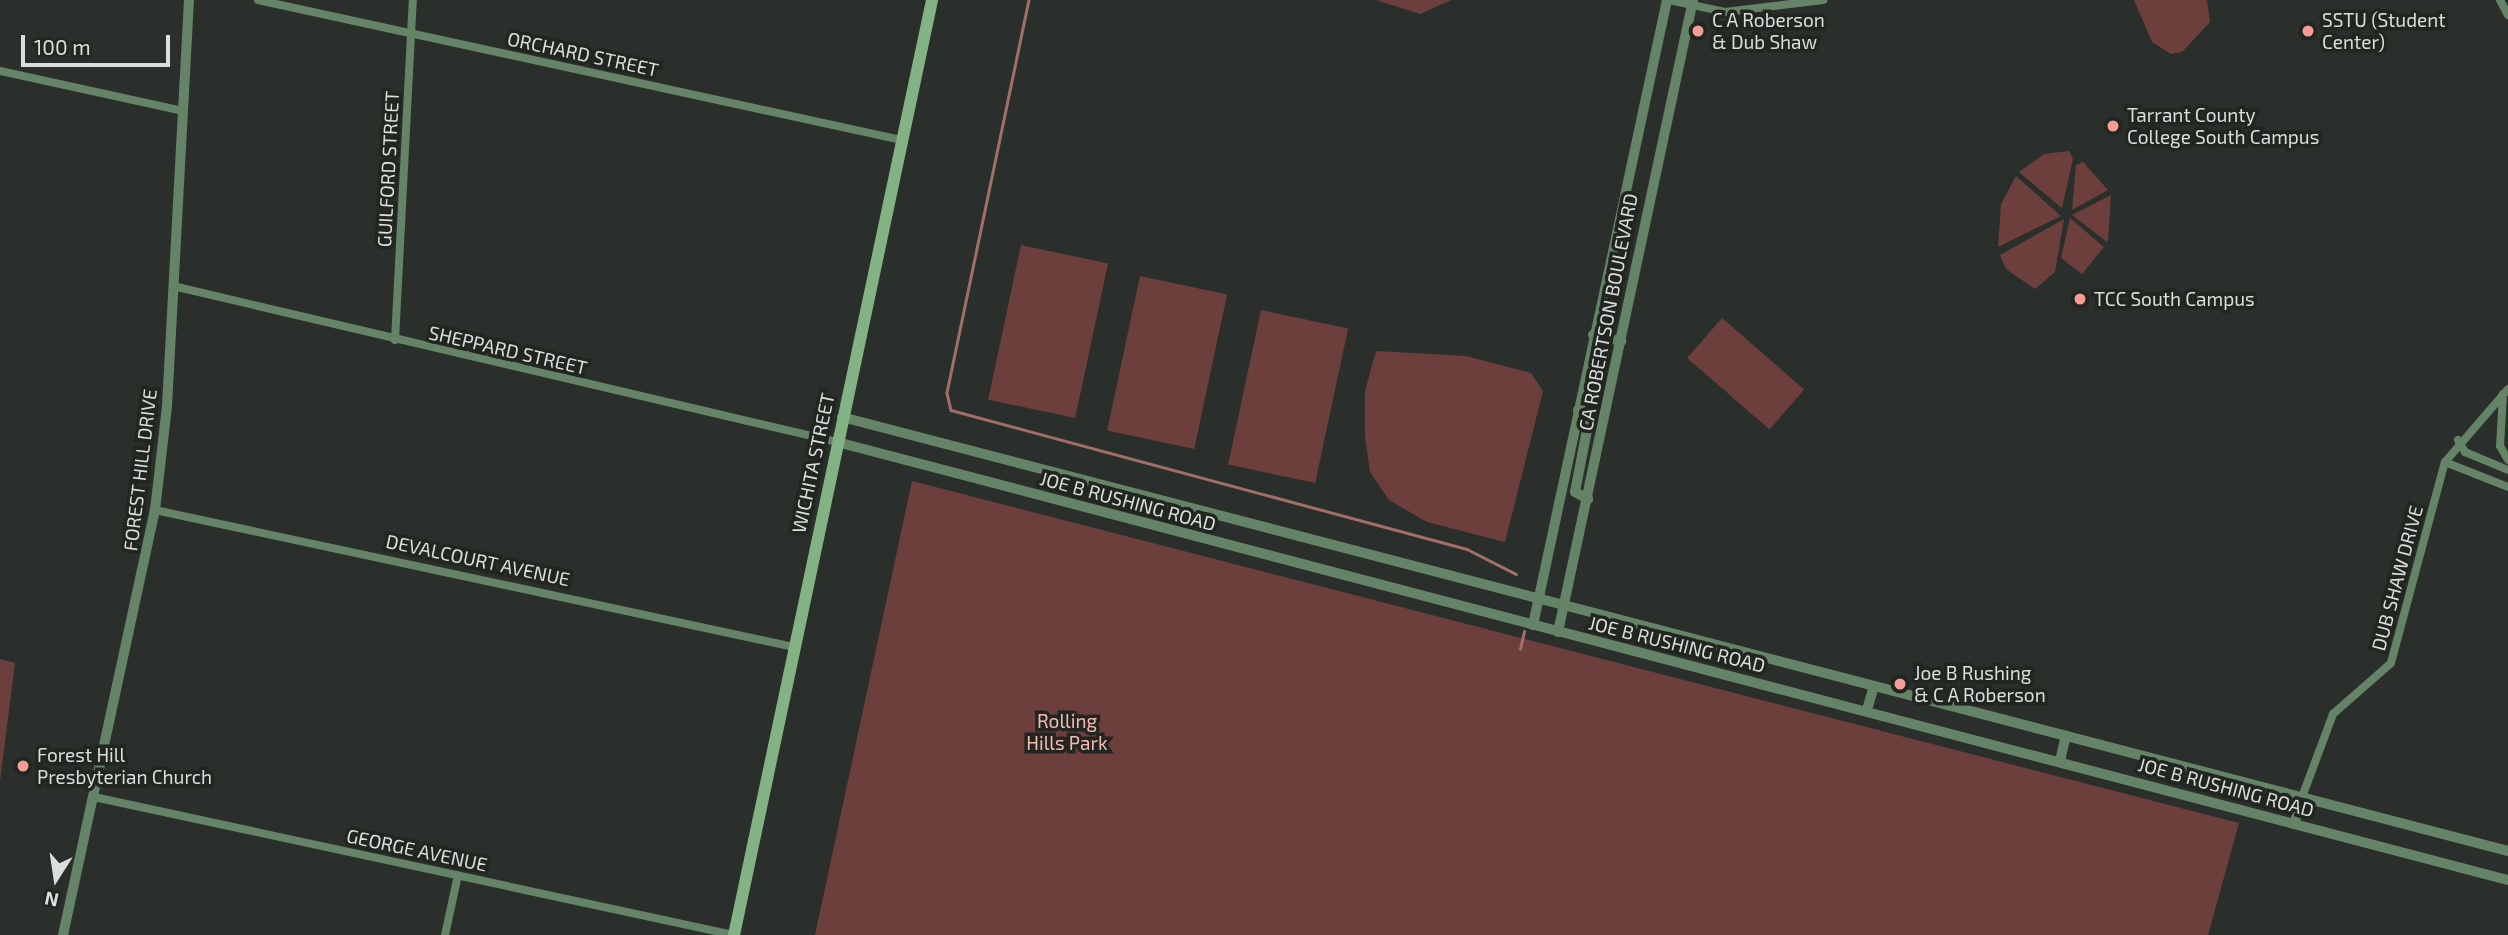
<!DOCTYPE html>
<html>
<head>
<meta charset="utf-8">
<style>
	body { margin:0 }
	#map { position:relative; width:2508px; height:935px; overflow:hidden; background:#2b2f2b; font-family:"Exo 2",sans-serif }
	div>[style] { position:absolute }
	.green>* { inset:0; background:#6c3f3c; transform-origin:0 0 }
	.stream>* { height:2.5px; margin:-1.25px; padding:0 1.25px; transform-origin:1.25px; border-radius:1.25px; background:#a16e6a }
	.minor>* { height:8px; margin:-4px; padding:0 4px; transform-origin:4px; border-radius:4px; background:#658366 }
	.tertiary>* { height:10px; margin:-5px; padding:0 5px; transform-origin:5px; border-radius:5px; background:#658366 }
	.secondary>* { height:12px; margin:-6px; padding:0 6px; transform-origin:6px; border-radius:6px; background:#83b384 }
	.dots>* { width:19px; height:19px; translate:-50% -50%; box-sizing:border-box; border:4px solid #212621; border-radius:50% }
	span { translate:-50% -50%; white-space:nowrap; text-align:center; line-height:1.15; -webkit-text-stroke:7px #212621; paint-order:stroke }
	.poi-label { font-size:19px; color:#dbdedb }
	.left { translate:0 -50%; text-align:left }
	.street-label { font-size:19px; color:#dbdedb }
	.park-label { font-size:19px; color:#f8b8b2 }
	.north { position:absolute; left:21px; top:844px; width:70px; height:70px; -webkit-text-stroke:5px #212621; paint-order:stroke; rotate:192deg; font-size:19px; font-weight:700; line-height:28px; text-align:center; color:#dbdedb }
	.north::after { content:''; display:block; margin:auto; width:24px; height:32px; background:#dbdedb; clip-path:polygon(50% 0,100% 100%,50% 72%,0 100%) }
	.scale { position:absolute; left:21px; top:35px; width:149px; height:32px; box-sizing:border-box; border:4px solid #dbdedb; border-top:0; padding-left:9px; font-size:21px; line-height:24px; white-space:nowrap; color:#dbdedb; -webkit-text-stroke:5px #212621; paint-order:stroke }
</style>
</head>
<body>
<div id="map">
	<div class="green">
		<i style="clip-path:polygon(1376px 0,1451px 0,1420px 14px)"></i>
		<i style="clip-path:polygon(2134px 0,2207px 0,2210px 22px,2182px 52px,2171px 54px,2152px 42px)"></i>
		<i style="clip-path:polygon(2069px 151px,2073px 159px,2062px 208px,2019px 172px,2044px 154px)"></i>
		<i style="clip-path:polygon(2083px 162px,2108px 190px,2072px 210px,2076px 165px)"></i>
		<i style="clip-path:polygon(2016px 176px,2061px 216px,1998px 247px,2001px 204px)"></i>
		<i style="clip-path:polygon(2111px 195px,2108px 239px,2107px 242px,2072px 215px)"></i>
		<i style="clip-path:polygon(2070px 218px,2104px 247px,2082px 274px,2061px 258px)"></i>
		<i style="clip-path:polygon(2064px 219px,2055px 272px,2035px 289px,2006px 269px,2000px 255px)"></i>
		<i style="left:1021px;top:245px;width:89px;height:158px;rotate:12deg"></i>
		<i style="left:1140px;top:276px;width:89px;height:158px;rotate:12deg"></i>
		<i style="left:1261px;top:310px;width:89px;height:158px;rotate:12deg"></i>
		<i style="left:1722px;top:318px;width:109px;height:53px;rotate:41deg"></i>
		<i style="clip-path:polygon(1376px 351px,1466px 356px,1531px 373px,1543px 391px,1505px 542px,1427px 522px,1389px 500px,1370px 472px,1365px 436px,1365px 391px)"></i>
		<i style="clip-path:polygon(912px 481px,2239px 823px,2208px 935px,815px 935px)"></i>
		<i style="clip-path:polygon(0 659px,15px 663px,0 781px)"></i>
	</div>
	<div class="stream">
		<i style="left:1029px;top:0;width:401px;rotate:101.8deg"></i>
		<i style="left:947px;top:393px;width:17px;rotate:77deg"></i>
		<i style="left:951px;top:410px;width:534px;rotate:15.08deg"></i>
		<i style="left:1467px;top:549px;width:55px;rotate:27deg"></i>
		<i style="left:1520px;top:649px;width:18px;rotate:-77deg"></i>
	</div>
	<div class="minor">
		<i style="left:258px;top:0;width:658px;rotate:12.28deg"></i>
		<i style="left:1669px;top:0;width:57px;rotate:12.1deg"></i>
		<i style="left:1725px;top:12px;width:99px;rotate:-7deg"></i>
		<i style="left:2500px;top:0;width:17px;rotate:62deg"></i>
		<i style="left:0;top:71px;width:188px;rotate:12.3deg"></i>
		<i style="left:173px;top:286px;width:682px;rotate:13.22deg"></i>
		<i style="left:395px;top:340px;width:340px;rotate:-87deg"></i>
		<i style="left:2503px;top:394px;width:52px;rotate:93.3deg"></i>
		<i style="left:2500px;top:446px;width:16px;rotate:60deg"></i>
		<i style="left:2458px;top:440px;width:14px;rotate:60deg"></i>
		<i style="left:2465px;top:452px;width:47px;rotate:22.7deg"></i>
		<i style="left:2445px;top:462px;width:68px;rotate:21.6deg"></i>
		<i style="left:155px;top:510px;width:654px;rotate:12.1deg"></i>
		<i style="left:94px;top:797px;width:655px;rotate:12.17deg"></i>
		<i style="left:2302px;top:797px;width:89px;rotate:-69.5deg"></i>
		<i style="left:2333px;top:714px;width:77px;rotate:-41.3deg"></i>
		<i style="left:2391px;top:663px;width:208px;rotate:-75deg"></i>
		<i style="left:2445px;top:462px;width:96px;rotate:-49.2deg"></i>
		<i style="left:445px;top:935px;width:61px;rotate:-77.8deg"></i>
	</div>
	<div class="tertiary">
		<i style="left:1593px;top:335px;width:29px;rotate:12deg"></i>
		<i style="left:1578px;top:410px;width:22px;rotate:66deg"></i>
		<i style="left:1587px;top:430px;width:63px;rotate:101deg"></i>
		<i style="left:1575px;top:492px;width:15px;rotate:28deg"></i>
		<i style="left:842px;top:417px;width:1722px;rotate:14.6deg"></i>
		<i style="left:837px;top:442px;width:1727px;rotate:14.69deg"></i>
		<i style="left:1533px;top:625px;width:639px;rotate:-77.9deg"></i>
		<i style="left:1558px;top:632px;width:646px;rotate:-77.94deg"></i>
		<i style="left:1867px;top:710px;width:25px;rotate:-74deg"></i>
		<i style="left:2060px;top:761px;width:26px;rotate:-77deg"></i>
		<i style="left:2294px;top:824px;width:28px;rotate:-73deg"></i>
		<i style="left:63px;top:935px;width:435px;rotate:-77.8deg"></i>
		<i style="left:155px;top:510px;width:105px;rotate:-83.4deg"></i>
		<i style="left:167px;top:406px;width:407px;rotate:-86.9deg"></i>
	</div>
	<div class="secondary">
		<i style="left:734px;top:935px;width:956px;rotate:-78.04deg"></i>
	</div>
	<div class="dots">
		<i style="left:1698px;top:31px;background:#f59c95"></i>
		<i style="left:2308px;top:31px;background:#f59c95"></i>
		<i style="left:2113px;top:126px;background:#f59c95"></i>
		<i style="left:2080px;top:299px;background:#f59c95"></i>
		<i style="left:1900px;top:684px;background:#f59c95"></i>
		<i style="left:23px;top:766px;background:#f59c95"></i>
	</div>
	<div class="poi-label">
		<span class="left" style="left:1712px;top:31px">C A Roberson<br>&amp; Dub Shaw</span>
		<span class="left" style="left:2322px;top:31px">SSTU (Student<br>Center)</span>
		<span class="left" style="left:2127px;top:126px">Tarrant County<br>College South Campus</span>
		<span class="left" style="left:2094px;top:299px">TCC South Campus</span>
		<span class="left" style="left:1914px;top:684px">Joe B Rushing<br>&amp; C A Roberson</span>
		<span class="left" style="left:37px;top:766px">Forest Hill<br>Presbyterian Church</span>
	</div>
	<div class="street-label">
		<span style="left:583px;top:54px;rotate:12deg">ORCHARD STREET</span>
		<span style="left:388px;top:169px;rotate:-87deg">GUILFORD STREET</span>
		<span style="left:1608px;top:312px;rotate:-79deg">CA ROBERTSON BOULEVARD</span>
		<span style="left:508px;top:350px;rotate:13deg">SHEPPARD STREET</span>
		<span style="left:813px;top:463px;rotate:-78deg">WICHITA STREET</span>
		<span style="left:140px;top:470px;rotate:-83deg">FOREST HILL DRIVE</span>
		<span style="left:1128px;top:501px;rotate:15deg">JOE B RUSHING ROAD</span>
		<span style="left:478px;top:560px;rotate:12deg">DEVALCOURT AVENUE</span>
		<span style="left:2397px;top:578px;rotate:-75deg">DUB SHAW DRIVE</span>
		<span style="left:1677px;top:644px;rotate:14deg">JOE B RUSHING ROAD</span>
		<span style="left:2226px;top:787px;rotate:15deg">JOE B RUSHING ROAD</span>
		<span style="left:417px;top:850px;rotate:12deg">GEORGE AVENUE</span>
	</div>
	<div class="park-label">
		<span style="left:1067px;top:732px">Rolling<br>Hills Park</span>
	</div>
	<div class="north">N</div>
	<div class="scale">100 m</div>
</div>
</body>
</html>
